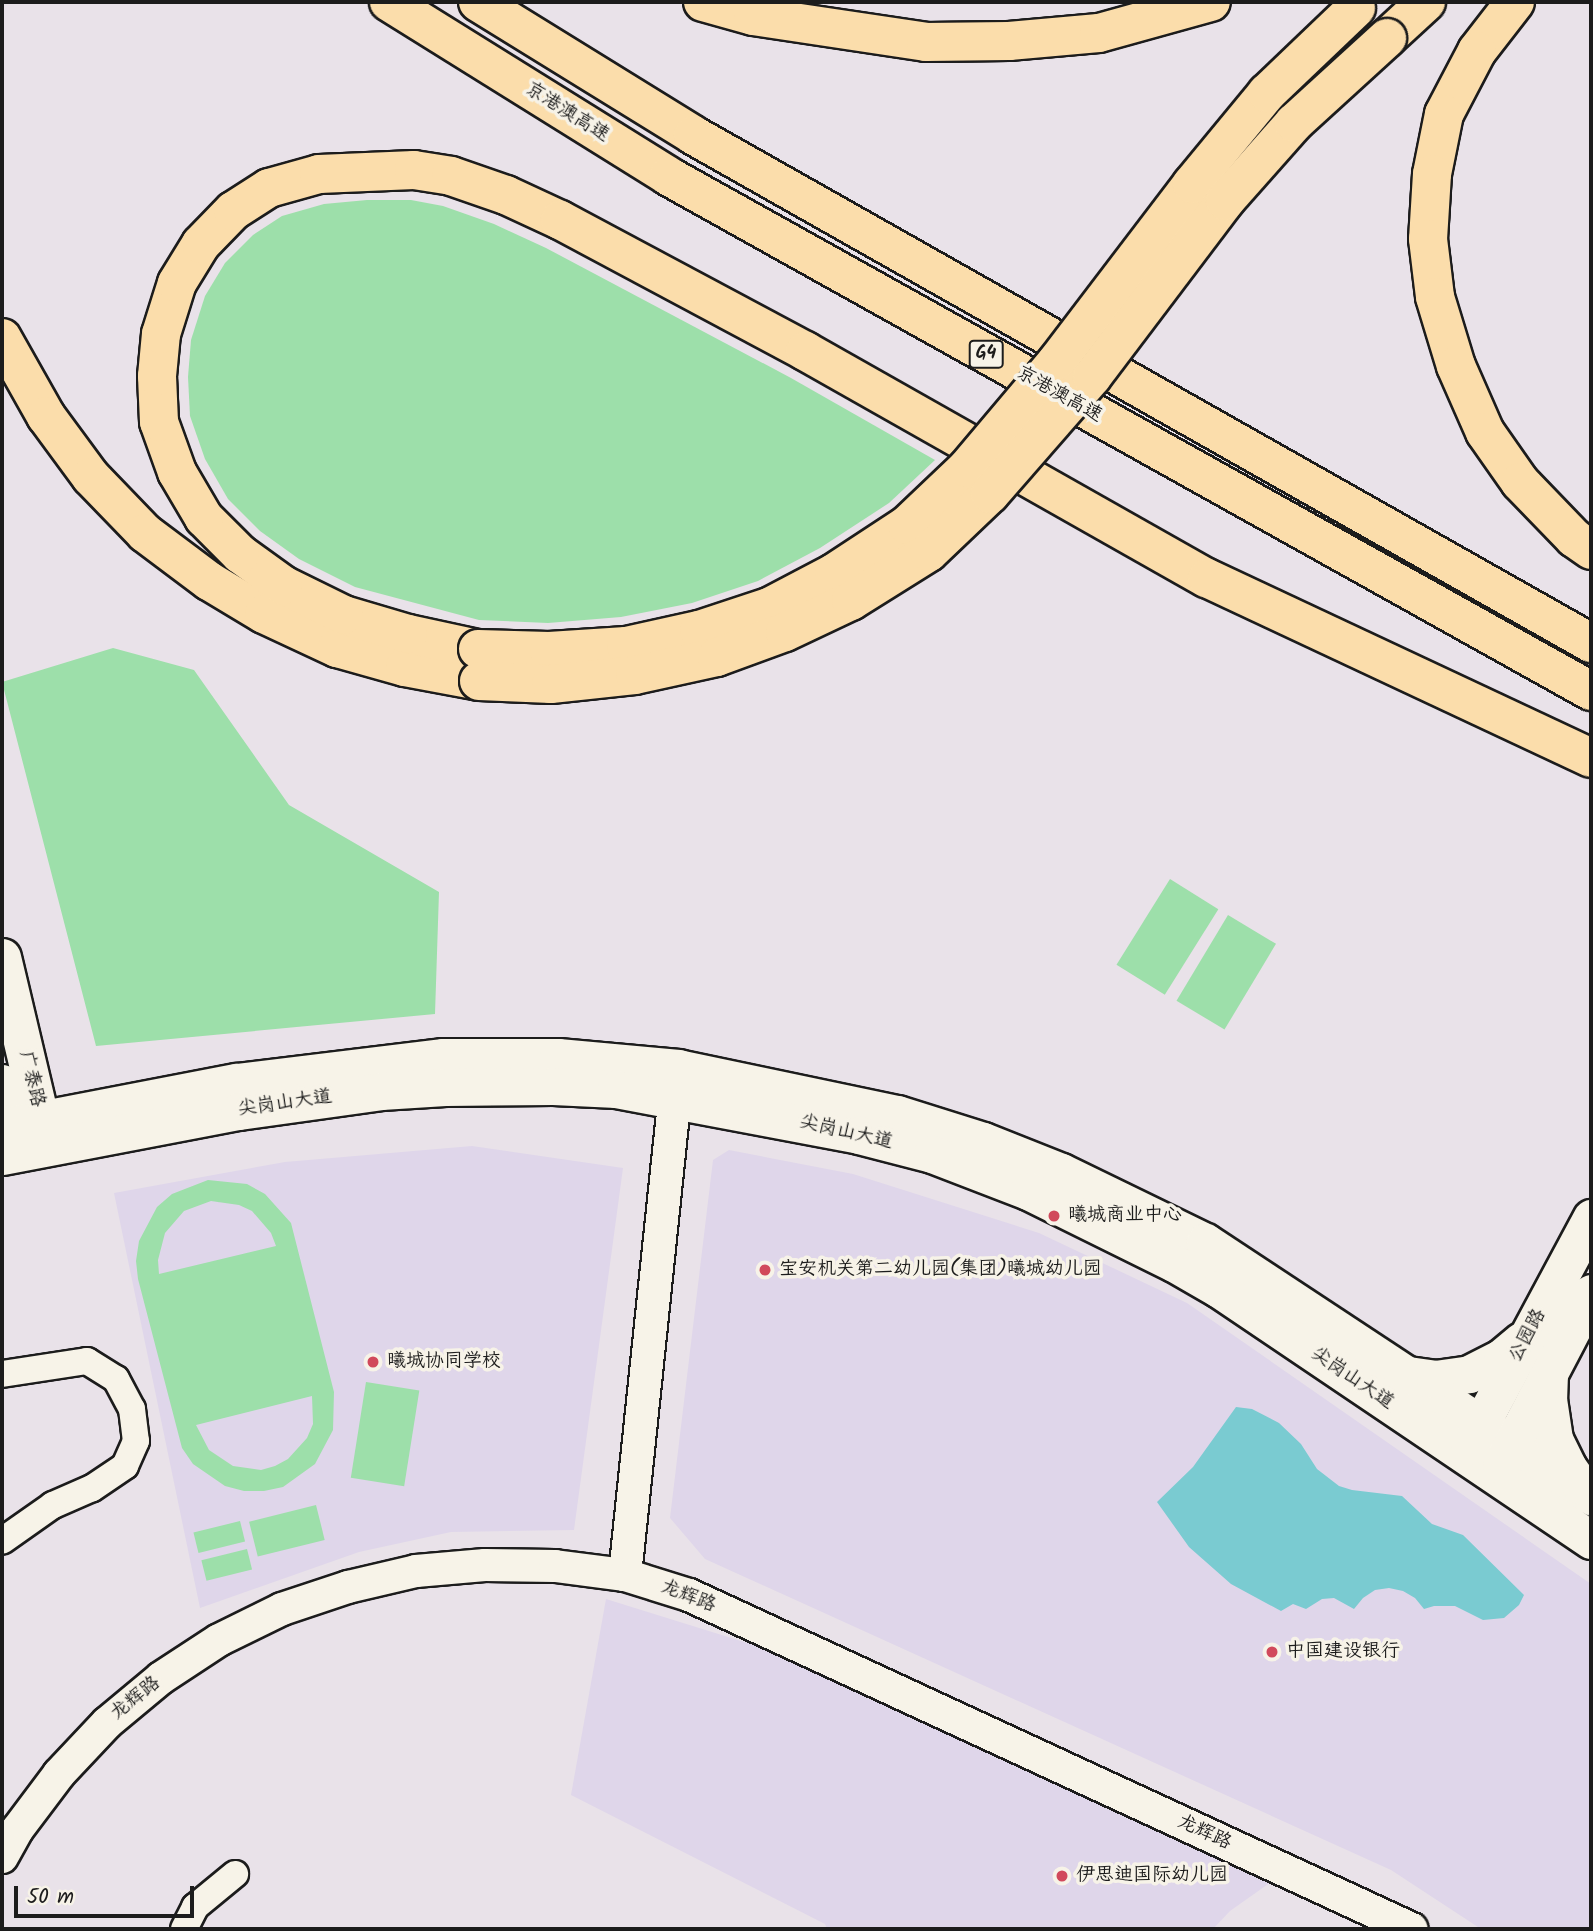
<!DOCTYPE html>
<html>
<head>
<meta charset="utf-8">
<style>
	body { margin:0 }
	#map { position:relative; width:1593px; height:1931px; overflow:hidden; background:#e9e2e9; font-family:Kalam,"LXGW WenKai TC",sans-serif }
	div>[style] { position:absolute }
	[style*='--x'] { left:calc(var(--x)*1px); top:calc(var(--y)*1px); width:calc(var(--w)*1px); rotate:calc(var(--a)*1deg) }
	.built>* { inset:0; background:#dfd6ea }
	.green>* { inset:0; background:#9ddfaa; transform-origin:0 0 }
	.water>* { inset:0; background:#7acbd1 }
	.roads { filter:drop-shadow(2px 0 #1c1c1c) drop-shadow(-2px 0 #1c1c1c) drop-shadow(0 2px #1c1c1c) drop-shadow(0 -2px #1c1c1c) }
	.minor>* { height:26px; margin:-13px; padding:0 13px; transform-origin:13px; border-radius:13px; background:#f7f3e8 }
	.tertiary>* { height:32px; margin:-16px; padding:0 16px; transform-origin:16px; border-radius:16px; background:#f7f3e8 }
	.secondary>* { height:37px; margin:-18.5px; padding:0 18.5px; transform-origin:18.5px; border-radius:18.5px; background:#f7f3e8 }
	.motorway>* { height:38px; margin:-19px; padding:0 19px; transform-origin:19px; border-radius:19px; background:#fbddab }
	.bridges { filter:drop-shadow(2px 0 #1c1c1c) drop-shadow(-2px 0 #1c1c1c) drop-shadow(0 2px #1c1c1c) drop-shadow(0 -2px #1c1c1c) }
	.motorway-bridge>* { height:38px; margin:-19px; padding:0 19px; transform-origin:19px; border-radius:19px; background:#fbddab }
	.dots>* { width:19px; height:19px; translate:-50% -50%; box-sizing:border-box; border:4px solid #f7f3e8; border-radius:50% }
	span { translate:-50% -50%; white-space:nowrap; text-align:center; line-height:1.15; -webkit-text-stroke:7px #f7f3e8; paint-order:stroke }
	.shield-label span { padding:2px 5px; background:#f7f3e8; border:2px solid; border-radius:5px; -webkit-text-stroke-width:0 }
	.shield-label { font-size:18px; color:#1c1c1c; font-weight:700 }
	.street-label { font-size:19px; color:#1c1c1c }
	.poi-label { font-size:19px; color:#1c1c1c }
	.left { translate:0 -50%; text-align:left }
	.frame { position:absolute; inset:0; border:4px solid #1c1c1c; pointer-events:none }
	.scale { position:absolute; left:14px; top:1886px; width:180px; height:32px; box-sizing:border-box; border:4px solid #1c1c1c; border-top:0; padding-left:9px; font-size:21px; line-height:24px; white-space:nowrap; color:#1c1c1c; -webkit-text-stroke:5px #f7f3e8; paint-order:stroke }
</style>
</head>
<body>
<div id="map">
	<div class="built">
		<i style="clip-path:polygon(472px 1146px,623px 1168px,574px 1530px,451px 1532px,359px 1552px,200px 1608px,114px 1193px,285px 1162px)"></i>
		<i style="clip-path:polygon(729px 1150px,853px 1174px,1039px 1233px,1187px 1303px,1591px 1584px,1591px 1929px,1481px 1929px,1391px 1870px,705px 1559px,670px 1518px,713px 1160px)"></i>
		<i style="clip-path:polygon(606px 1599px,757px 1646px,1271px 1882px,1230px 1911px,1213px 1929px,827px 1929px,825px 1924px,571px 1795px)"></i>
	</div>
	<div class="green">
		<i style="clip-path:polygon(367px 200px,411px 200px,443px 206px,494px 224px,546px 248px,791px 378px,935px 460px,889px 503px,820px 548px,758px 581px,692px 603px,621px 617px,548px 623px,479px 620px,355px 587px,299px 559px,260px 531px,228px 499px,205px 459px,190px 416px,188px 377px,191px 340px,205px 296px,225px 263px,253px 235px,282px 216px,324px 204px)"></i>
		<i style="clip-path:polygon(113px 648px,194px 670px,289px 805px,439px 892px,435px 1014px,96px 1046px,2px 682px)"></i>
		<i style="left:1170px;top:879px;width:57px;height:101px;rotate:32deg"></i>
		<i style="left:1228px;top:915px;width:56px;height:100px;rotate:31deg"></i>
		<i style="clip-path:polygon(evenodd,208px 1180px,247px 1184px,265px 1194px,291px 1223px,334px 1392px,333px 1430px,315px 1464px,283px 1487px,264px 1491px,244px 1491px,225px 1486px,193px 1464px,182px 1448px,138px 1279px,136px 1261px,139px 1241px,157px 1207px,172px 1194px,208px 1180px,211px 1201px,239px 1205px,252px 1211px,271px 1233px,276px 1246px,159px 1274px,158px 1260px,165px 1233px,184px 1211px,211px 1201px,208px 1180px,312px 1396px,313px 1424px,307px 1438px,288px 1459px,275px 1466px,261px 1470px,233px 1466px,209px 1450px,196px 1425px,312px 1396px)"></i>
		<i style="left:366px;top:1382px;width:54px;height:97px;rotate:9deg"></i>
		<i style="left:316px;top:1505px;width:36px;height:69px;rotate:76deg"></i>
		<i style="left:240px;top:1521px;width:21px;height:48px;rotate:76deg"></i>
		<i style="left:247px;top:1549px;width:21px;height:47px;rotate:76deg"></i>
	</div>
	<div class="water">
		<i style="clip-path:polygon(1236px 1407px,1252px 1409px,1279px 1423px,1301px 1444px,1317px 1469px,1339px 1486px,1352px 1490px,1402px 1496px,1432px 1524px,1463px 1535px,1524px 1595px,1519px 1605px,1504px 1618px,1483px 1620px,1455px 1606px,1434px 1606px,1424px 1609px,1415px 1598px,1403px 1591px,1389px 1588px,1375px 1590px,1363px 1598px,1354px 1609px,1334px 1598px,1322px 1599px,1306px 1609px,1293px 1604px,1281px 1611px,1231px 1584px,1189px 1547px,1157px 1502px,1193px 1467px)"></i>
	</div>
	<div class="roads">
		<div class="minor">
			<i style="--x:2;--y:1374;--w:86;--a:-8.7"></i>
			<i style="--x:87;--y:1361;--w:34;--a:32"></i>
			<i style="--x:116;--y:1379;--w:34;--a:62"></i>
			<i style="--x:132;--y:1409;--w:32;--a:83"></i>
			<i style="--x:136;--y:1441;--w:27;--a:114"></i>
			<i style="--x:125;--y:1466;--w:40;--a:146"></i>
			<i style="--x:92;--y:1488;--w:43;--a:156.4"></i>
			<i style="--x:53;--y:1505;--w:62;--a:144.8"></i>
			<i style="--x:184;--y:1929;--w:25;--a:-63"></i>
			<i style="--x:195;--y:1907;--w:52;--a:-39.5"></i>
		</div>
		<div class="tertiary">
			<i style="--x:625;--y:1575;--w:503;--a:-84.06"></i>
			<i style="--x:2;--y:1857;--w:31;--a:-61"></i>
			<i style="--x:17;--y:1830;--w:70;--a:-53.1"></i>
			<i style="--x:59;--y:1774;--w:70;--a:-46.7"></i>
			<i style="--x:107;--y:1723;--w:70;--a:-39.8"></i>
			<i style="--x:161;--y:1678;--w:69;--a:-33.2"></i>
			<i style="--x:219;--y:1640;--w:70;--a:-26.2"></i>
			<i style="--x:282;--y:1609;--w:70;--a:-18.4"></i>
			<i style="--x:348;--y:1587;--w:70;--a:-13.2"></i>
			<i style="--x:416;--y:1571;--w:69;--a:-5"></i>
			<i style="--x:485;--y:1565;--w:70;--a:0.8"></i>
			<i style="--x:555;--y:1566;--w:71;--a:7.3"></i>
			<i style="--x:625;--y:1575;--w:67;--a:17.4"></i>
			<i style="--x:689;--y:1595;--w:796;--a:24.8"></i>
		</div>
		<div class="secondary">
			<i style="--x:2;--y:957;--w:191;--a:76.7"></i>
			<i style="--x:2;--y:1083;--w:66;--a:76.8"></i>
			<i style="--x:2;--y:1127;--w:238;--a:-10.9"></i>
			<i style="--x:236;--y:1082;--w:209;--a:-6.9"></i>
			<i style="--x:443;--y:1057;--w:115;--a:0"></i>
			<i style="--x:558;--y:1057;--w:121;--a:5.2"></i>
			<i style="--x:678;--y:1068;--w:224;--a:11.9"></i>
			<i style="--x:897;--y:1114;--w:90;--a:17.4"></i>
			<i style="--x:983;--y:1141;--w:84;--a:21.7"></i>
			<i style="--x:1061;--y:1172;--w:160;--a:25.9"></i>
			<i style="--x:1205;--y:1242;--w:463;--a:33.4"></i>
			<i style="--x:2;--y:1156;--w:241;--a:-10.8"></i>
			<i style="--x:239;--y:1111;--w:143;--a:-8"></i>
			<i style="--x:381;--y:1091;--w:64;--a:-3.6"></i>
			<i style="--x:445;--y:1087;--w:108;--a:-0.5"></i>
			<i style="--x:553;--y:1086;--w:63;--a:2.7"></i>
			<i style="--x:616;--y:1089;--w:247;--a:10.7"></i>
			<i style="--x:859;--y:1135;--w:75;--a:14.6"></i>
			<i style="--x:932;--y:1154;--w:103;--a:21.1"></i>
			<i style="--x:1028;--y:1191;--w:163;--a:26.3"></i>
			<i style="--x:1174;--y:1263;--w:52;--a:30"></i>
			<i style="--x:1219;--y:1289;--w:449;--a:34"></i>
			<i style="--x:1549;--y:1373;--w:26;--a:92"></i>
			<i style="--x:1548;--y:1399;--w:40;--a:81.5"></i>
			<i style="--x:1554;--y:1439;--w:30;--a:64"></i>
			<i style="--x:1567;--y:1466;--w:24;--a:55"></i>
			<i style="--x:1408;--y:1375;--w:27;--a:8"></i>
			<i style="--x:1435;--y:1379;--w:34;--a:-8"></i>
			<i style="--x:1469;--y:1374;--w:37;--a:-27"></i>
			<i style="--x:1502;--y:1357;--w:25;--a:-40"></i>
			<i style="--x:1469;--y:1446;--w:259;--a:-61.8"></i>
			<i style="--x:1501;--y:1465;--w:194;--a:-62.4"></i>
		</div>
		<div class="motorway">
			<i style="--x:389;--y:2;--w:329;--a:31.9"></i>
			<i style="--x:668;--y:176;--w:1057;--a:29.16"></i>
			<i style="--x:478;--y:2;--w:253;--a:31.7"></i>
			<i style="--x:693;--y:135;--w:1032;--a:29.5"></i>
			<i style="--x:703;--y:2;--w:52;--a:15.6"></i>
			<i style="--x:753;--y:16;--w:175;--a:8.5"></i>
			<i style="--x:926;--y:42;--w:83;--a:-0.7"></i>
			<i style="--x:1009;--y:41;--w:90;--a:-5.1"></i>
			<i style="--x:1099;--y:33;--w:116;--a:-15.5"></i>
			<i style="--x:1515;--y:2;--w:62;--a:127.8"></i>
			<i style="--x:1477;--y:51;--w:71;--a:117.6"></i>
			<i style="--x:1444;--y:114;--w:61;--a:101.3"></i>
			<i style="--x:1432;--y:174;--w:65;--a:93.5"></i>
			<i style="--x:1428;--y:239;--w:58;--a:83.1"></i>
			<i style="--x:1435;--y:297;--w:72;--a:73.1"></i>
			<i style="--x:1456;--y:366;--w:72;--a:66.3"></i>
			<i style="--x:1485;--y:432;--w:61;--a:55"></i>
			<i style="--x:1520;--y:482;--w:78;--a:46"></i>
			<i style="--x:1574;--y:538;--w:21;--a:35"></i>
			<i style="--x:1387;--y:38;--w:53;--a:-42.7"></i>
			<i style="--x:2;--y:338;--w:90;--a:60.6"></i>
			<i style="--x:46;--y:416;--w:76;--a:53.6"></i>
			<i style="--x:91;--y:477;--w:78;--a:46"></i>
			<i style="--x:145;--y:533;--w:80;--a:36.9"></i>
			<i style="--x:209;--y:581;--w:64;--a:31"></i>
			<i style="--x:264;--y:614;--w:81;--a:25"></i>
			<i style="--x:337;--y:648;--w:71;--a:15.6"></i>
			<i style="--x:405;--y:667;--w:75;--a:10.7"></i>
			<i style="--x:478;--y:649;--w:72;--a:-167.9"></i>
			<i style="--x:408;--y:634;--w:67;--a:-163.5"></i>
			<i style="--x:344;--y:615;--w:68;--a:-153.8"></i>
			<i style="--x:283;--y:585;--w:53;--a:-144.2"></i>
			<i style="--x:240;--y:554;--w:51;--a:-135"></i>
			<i style="--x:204;--y:518;--w:53;--a:-120.4"></i>
			<i style="--x:177;--y:472;--w:53;--a:-109.8"></i>
			<i style="--x:159;--y:422;--w:46;--a:-92.5"></i>
			<i style="--x:157;--y:376;--w:42;--a:-84.6"></i>
			<i style="--x:161;--y:334;--w:53;--a:-72.6"></i>
			<i style="--x:177;--y:283;--w:46;--a:-58.4"></i>
			<i style="--x:201;--y:244;--w:46;--a:-45.9"></i>
			<i style="--x:233;--y:211;--w:43;--a:-32.6"></i>
			<i style="--x:269;--y:188;--w:52;--a:-15.6"></i>
			<i style="--x:319;--y:174;--w:95;--a:-2.4"></i>
			<i style="--x:414;--y:170;--w:37;--a:9"></i>
			<i style="--x:451;--y:176;--w:58;--a:19.1"></i>
			<i style="--x:506;--y:195;--w:60;--a:24.8"></i>
			<i style="--x:560;--y:220;--w:278;--a:28.1"></i>
			<i style="--x:805;--y:351;--w:462;--a:29.5"></i>
			<i style="--x:1207;--y:578;--w:424;--a:25.1"></i>
		</div>
	</div>
	<div class="bridges">
		<div class="motorway-bridge">
			<i style="--x:478;--y:649;--w:71;--a:1.6"></i>
			<i style="--x:549;--y:651;--w:77;--a:-3.7"></i>
			<i style="--x:626;--y:646;--w:75;--a:-12.4"></i>
			<i style="--x:699;--y:630;--w:74;--a:-18.2"></i>
			<i style="--x:769;--y:607;--w:73;--a:-27.6"></i>
			<i style="--x:834;--y:573;--w:87;--a:-33.3"></i>
			<i style="--x:907;--y:525;--w:83;--a:-43.5"></i>
			<i style="--x:967;--y:468;--w:141;--a:-49.9"></i>
			<i style="--x:1058;--y:360;--w:221;--a:-52.7"></i>
			<i style="--x:1192;--y:184;--w:118;--a:-50.5"></i>
			<i style="--x:1267;--y:93;--w:123;--a:-43.7"></i>
			<i style="--x:479;--y:681;--w:72;--a:2.4"></i>
			<i style="--x:551;--y:684;--w:84;--a:-6.1"></i>
			<i style="--x:635;--y:675;--w:84;--a:-12.4"></i>
			<i style="--x:717;--y:657;--w:72;--a:-20.2"></i>
			<i style="--x:785;--y:632;--w:73;--a:-25.2"></i>
			<i style="--x:851;--y:601;--w:92;--a:-32.1"></i>
			<i style="--x:929;--y:552;--w:84;--a:-43.6"></i>
			<i style="--x:990;--y:494;--w:155;--a:-48.9"></i>
			<i style="--x:1092;--y:377;--w:221;--a:-52.9"></i>
			<i style="--x:1225;--y:201;--w:104;--a:-48.5"></i>
			<i style="--x:1294;--y:123;--w:126;--a:-42.4"></i>
		</div>
	</div>
	<div class="dots">
		<i style="left:1054px;top:1216px;background:#d1495b"></i>
		<i style="left:765px;top:1270px;background:#d1495b"></i>
		<i style="left:373px;top:1362px;background:#d1495b"></i>
		<i style="left:1272px;top:1652px;background:#d1495b"></i>
		<i style="left:1062px;top:1876px;background:#d1495b"></i>
	</div>
	<div class="shield-label">
		<span style="left:986px;top:354px">G4</span>
	</div>
	<div class="street-label">
		<span style="left:567px;top:113px;rotate:32deg">京港澳高速</span>
		<span style="left:1059px;top:395px;rotate:29deg">京港澳高速</span>
		<span style="left:31px;top:1079px;rotate:77deg">广泰路</span>
		<span style="left:285px;top:1104px;rotate:-8deg">尖岗山大道</span>
		<span style="left:846px;top:1133px;rotate:13deg">尖岗山大道</span>
		<span style="left:1528px;top:1336px;rotate:-62deg">公园路</span>
		<span style="left:1352px;top:1379px;rotate:34deg">尖岗山大道</span>
		<span style="left:688px;top:1597px;rotate:21deg">龙辉路</span>
		<span style="left:136px;top:1699px;rotate:-39deg">龙辉路</span>
		<span style="left:1204px;top:1833px;rotate:25deg">龙辉路</span>
	</div>
	<div class="poi-label">
		<span class="left" style="left:1068px;top:1216px">曦城商业中心</span>
		<span class="left" style="left:779px;top:1270px">宝安机关第二幼儿园(集团)曦城幼儿园</span>
		<span class="left" style="left:387px;top:1362px">曦城协同学校</span>
		<span class="left" style="left:1286px;top:1652px">中国建设银行</span>
		<span class="left" style="left:1076px;top:1876px">伊思迪国际幼儿园</span>
	</div>
	<div class="frame"></div>
	<div class="scale">50 m</div>
</div>
</body>
</html>
